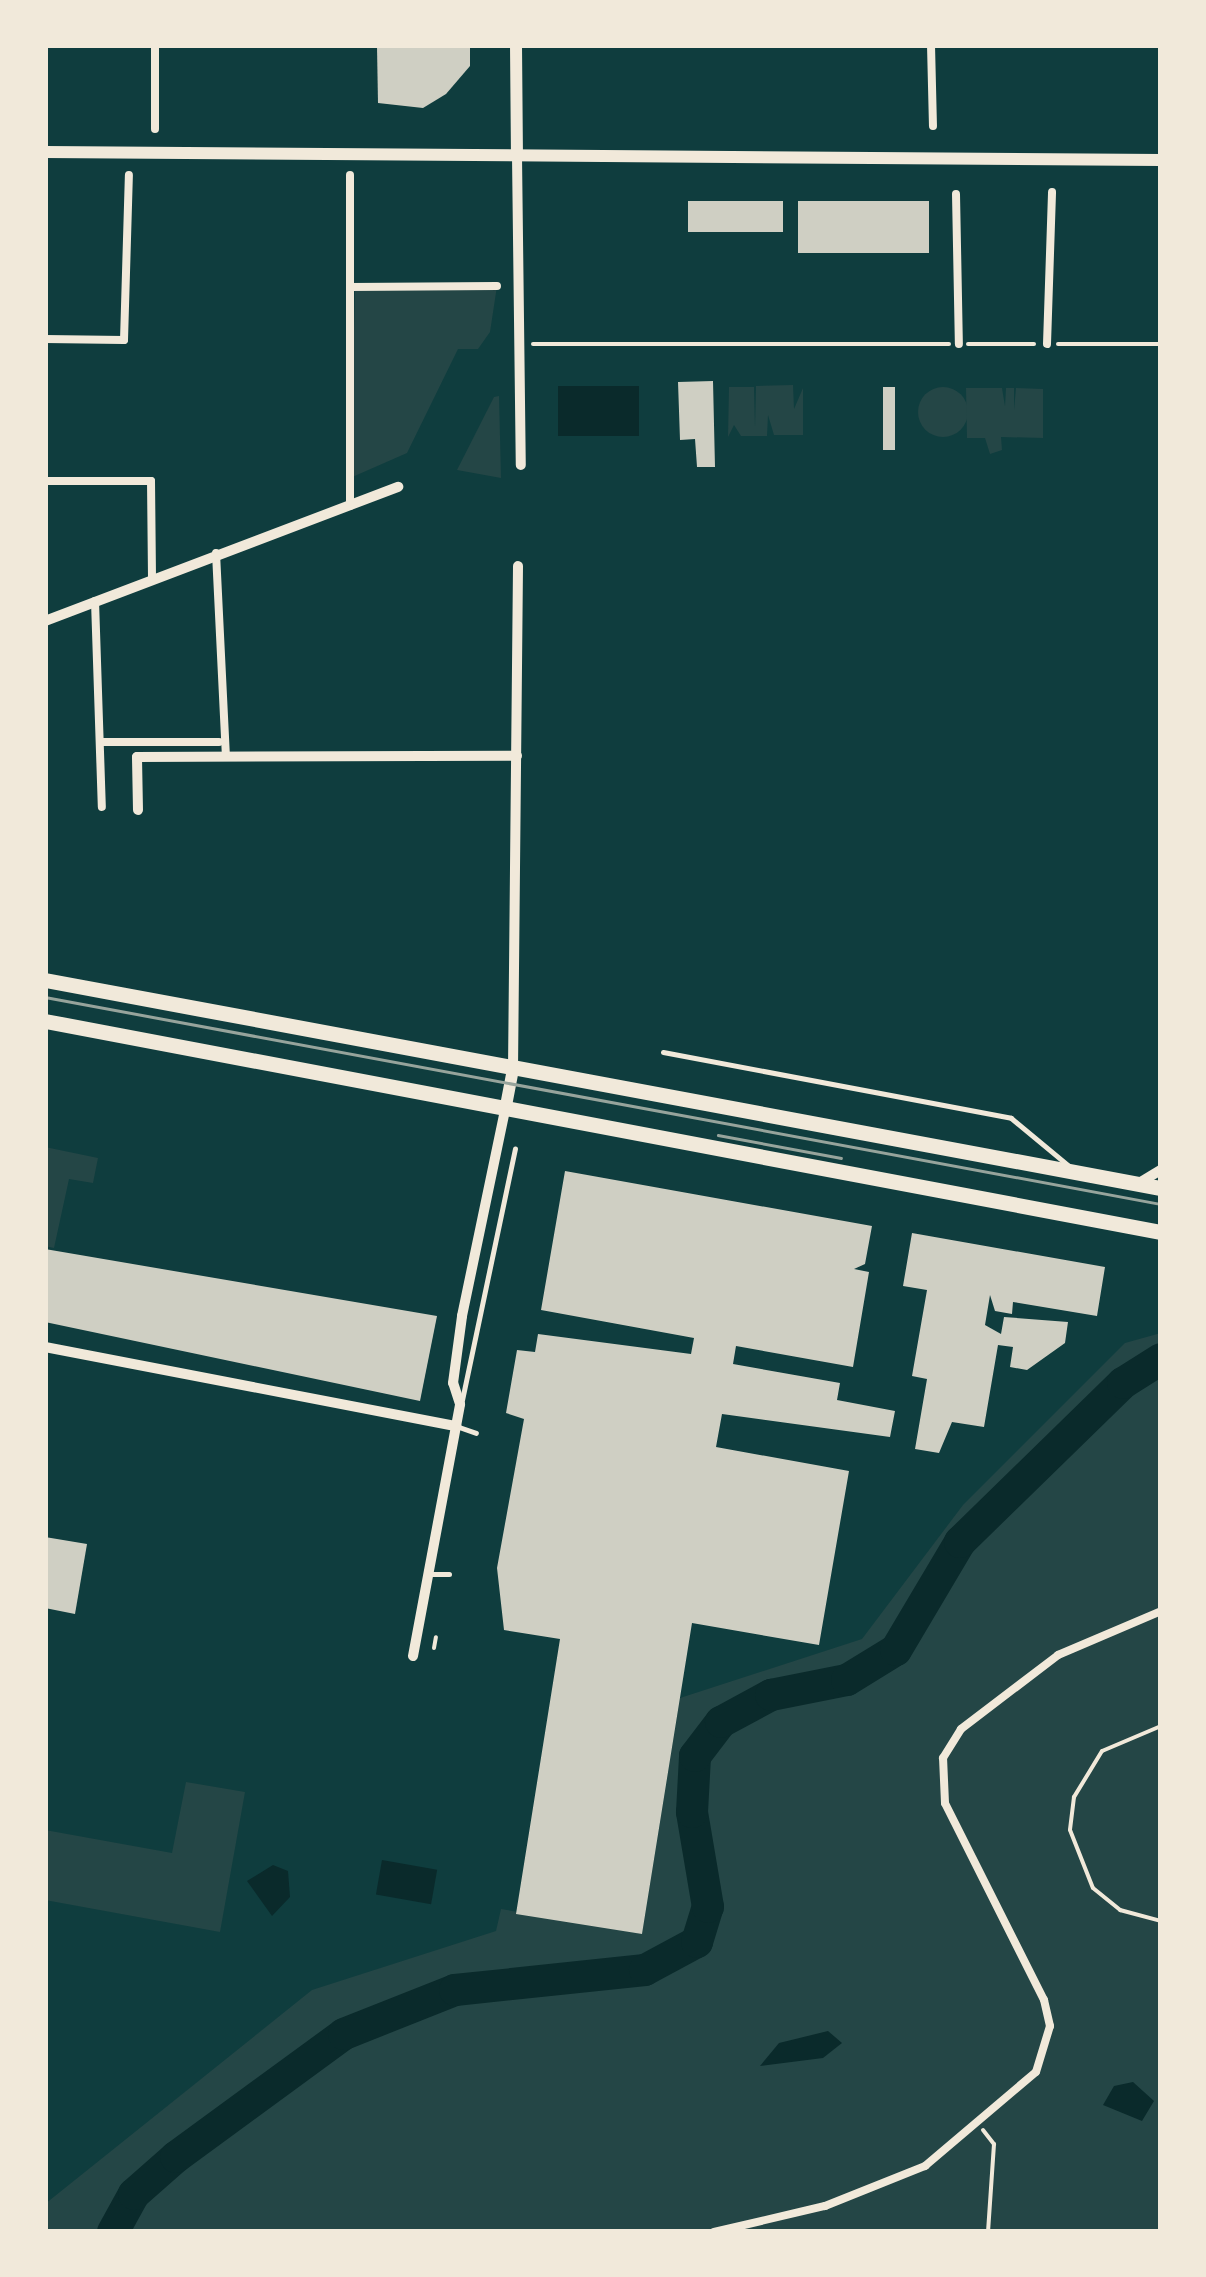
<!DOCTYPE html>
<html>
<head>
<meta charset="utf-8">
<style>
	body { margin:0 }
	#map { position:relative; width:1206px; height:2277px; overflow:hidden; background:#0f3d3e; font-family:Quicksand,sans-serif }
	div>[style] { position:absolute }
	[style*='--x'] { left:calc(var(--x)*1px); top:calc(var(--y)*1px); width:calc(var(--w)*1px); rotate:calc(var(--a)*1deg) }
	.green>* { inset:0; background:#244646 }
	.round { border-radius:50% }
	.water>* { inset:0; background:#0a2a2b; transform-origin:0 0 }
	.river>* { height:32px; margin:-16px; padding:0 16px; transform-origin:16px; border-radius:16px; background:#0a2a2b }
	.building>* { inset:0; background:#cfcfc3; transform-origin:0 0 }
	.path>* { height:4px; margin:-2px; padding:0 2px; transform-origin:2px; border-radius:2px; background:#f1e9da }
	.service>* { height:5px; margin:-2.5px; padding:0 2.5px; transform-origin:2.5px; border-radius:2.5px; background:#f1e9da }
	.pedestrian>* { height:8px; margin:-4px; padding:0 4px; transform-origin:4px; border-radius:4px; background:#f1e9da }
	.minor>* { height:10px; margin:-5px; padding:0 5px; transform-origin:5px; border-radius:5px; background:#f1e9da }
	.tertiary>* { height:12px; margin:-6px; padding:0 6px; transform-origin:6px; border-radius:6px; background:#f1e9da }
	.primary>* { height:15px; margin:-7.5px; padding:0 7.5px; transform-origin:7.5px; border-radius:7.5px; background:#f1e9da }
	.tram>* { height:2.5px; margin:-1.25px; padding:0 1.25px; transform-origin:1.25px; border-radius:1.25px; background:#97a49c }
	span { translate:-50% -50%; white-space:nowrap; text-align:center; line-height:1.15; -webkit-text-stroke:10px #f1e9da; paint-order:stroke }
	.frame { position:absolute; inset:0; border:48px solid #f1e9da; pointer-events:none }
</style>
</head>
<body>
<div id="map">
	<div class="green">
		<i style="clip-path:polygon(497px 286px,490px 332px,478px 349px,458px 349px,407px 453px,350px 478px,355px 291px)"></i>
		<i style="clip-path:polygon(793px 385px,794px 409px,803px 388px,803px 435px,774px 435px,768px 415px,767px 436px,741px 436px,734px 425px,728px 437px,729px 387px,754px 387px,755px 427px,756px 386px)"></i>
		<i class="round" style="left:918px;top:387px;width:50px;height:50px"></i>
		<i style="clip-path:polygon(966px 388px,1002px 388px,1005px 406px,1006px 388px,1014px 388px,1014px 410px,1016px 388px,1043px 389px,1043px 438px,1001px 437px,1002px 450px,990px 454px,985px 438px,967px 438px)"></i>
		<i style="clip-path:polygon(499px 396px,501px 478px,457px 470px,494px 397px)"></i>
		<i style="clip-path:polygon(45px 1147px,98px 1158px,93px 1183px,69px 1179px,54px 1248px,45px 1246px)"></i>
		<i style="clip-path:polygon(1161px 1333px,1161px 1359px,1133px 1377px,1161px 1364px,1161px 2232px,45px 2232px,45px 2204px,312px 1990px,496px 1931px,501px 1909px,642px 1934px,680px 1698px,862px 1639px,963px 1505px,1125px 1343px)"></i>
		<i style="clip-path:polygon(186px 1782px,245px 1792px,220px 1932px,45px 1900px,45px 1830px,172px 1853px)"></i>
	</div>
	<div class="water">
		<i style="left:558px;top:386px;width:81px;height:50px"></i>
		<i style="left:382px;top:1860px;width:56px;height:35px;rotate:10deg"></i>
		<i style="clip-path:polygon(273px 1865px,288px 1871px,290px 1897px,272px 1916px,247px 1881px)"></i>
		<i style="clip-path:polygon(828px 2031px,842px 2043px,823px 2058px,760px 2066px,779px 2043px)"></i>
		<i style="clip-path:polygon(1133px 2082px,1154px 2101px,1142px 2121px,1103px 2105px,1114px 2086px)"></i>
	</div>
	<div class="river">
		<i style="--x:113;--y:2232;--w:43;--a:-61.1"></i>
		<i style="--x:134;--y:2194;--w:56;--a:-41.4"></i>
		<i style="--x:176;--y:2157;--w:208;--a:-36.2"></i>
		<i style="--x:344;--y:2034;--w:119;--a:-21.6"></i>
		<i style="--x:455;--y:1990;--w:191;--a:-6"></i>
		<i style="--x:645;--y:1970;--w:59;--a:-28.3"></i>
		<i style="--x:697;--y:1942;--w:37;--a:-73"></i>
		<i style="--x:708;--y:1907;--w:96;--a:-99.6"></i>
		<i style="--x:692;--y:1812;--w:56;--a:-86.9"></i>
		<i style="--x:695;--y:1756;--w:43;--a:-52.6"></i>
		<i style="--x:721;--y:1722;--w:57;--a:-28.4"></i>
		<i style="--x:771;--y:1695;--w:77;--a:-11.2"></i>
		<i style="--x:847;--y:1680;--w:57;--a:-31.5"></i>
		<i style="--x:896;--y:1650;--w:126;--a:-59.3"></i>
		<i style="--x:960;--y:1542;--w:228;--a:-44.3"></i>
		<i style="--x:1123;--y:1383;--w:45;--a:-32.3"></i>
	</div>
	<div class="building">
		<i style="clip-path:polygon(470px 45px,470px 66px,446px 94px,423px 108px,378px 103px,377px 47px)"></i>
		<i style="left:688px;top:201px;width:95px;height:31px"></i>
		<i style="left:798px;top:201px;width:131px;height:52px"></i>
		<i style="clip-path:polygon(713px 381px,715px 467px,697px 467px,695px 439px,680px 440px,678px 382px)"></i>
		<i style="left:883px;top:387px;width:12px;height:63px"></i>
		<i style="clip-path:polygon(565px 1171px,872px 1226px,865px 1264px,854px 1269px,869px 1272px,853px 1367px,736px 1346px,733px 1364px,840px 1383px,837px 1400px,895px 1411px,890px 1437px,722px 1414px,716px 1447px,849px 1471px,819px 1645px,692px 1623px,642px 1934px,516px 1914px,560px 1639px,504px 1630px,497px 1568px,524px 1419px,506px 1413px,517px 1350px,535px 1352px,538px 1334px,691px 1354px,694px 1338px,541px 1310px)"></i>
		<i style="clip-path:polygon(912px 1233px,1105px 1267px,1097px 1316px,1013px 1302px,1012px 1314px,995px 1311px,990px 1295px,985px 1325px,1001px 1334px,1004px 1317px,1068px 1322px,1065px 1343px,1027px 1370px,1010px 1367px,1013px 1347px,998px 1345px,984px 1427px,952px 1422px,939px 1453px,915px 1449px,927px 1379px,912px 1376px,927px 1290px,903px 1286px)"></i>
		<i style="clip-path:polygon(45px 1249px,437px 1316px,420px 1401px,45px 1322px)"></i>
		<i style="clip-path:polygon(45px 1537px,87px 1544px,75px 1614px,45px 1608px)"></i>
	</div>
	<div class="path">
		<i style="--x:533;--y:344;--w:416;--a:0"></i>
		<i style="--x:968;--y:344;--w:66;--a:0"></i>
		<i style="--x:1058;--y:344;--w:103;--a:0"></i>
		<i style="--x:434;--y:1648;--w:11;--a:-80"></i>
		<i style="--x:1161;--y:1726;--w:64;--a:157"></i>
		<i style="--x:1102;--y:1751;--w:54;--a:121.3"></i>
		<i style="--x:1074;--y:1797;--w:33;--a:97"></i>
		<i style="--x:1070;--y:1830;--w:62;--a:68.4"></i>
		<i style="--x:1093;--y:1888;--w:35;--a:39"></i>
		<i style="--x:1120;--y:1910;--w:42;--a:15"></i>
		<i style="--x:983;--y:2130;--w:18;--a:52"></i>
		<i style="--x:994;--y:2144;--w:88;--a:93.9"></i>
	</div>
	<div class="service">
		<i style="--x:663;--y:1052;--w:354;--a:10.7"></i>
		<i style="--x:1011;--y:1118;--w:77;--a:39.7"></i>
		<i style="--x:462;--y:1400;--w:257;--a:-78.1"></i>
		<i style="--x:456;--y:1426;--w:21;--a:19"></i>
		<i style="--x:428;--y:1574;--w:21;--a:0"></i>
	</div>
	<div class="pedestrian">
		<i style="--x:155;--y:45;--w:84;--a:90"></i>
		<i style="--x:931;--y:45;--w:81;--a:88.6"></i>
		<i style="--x:350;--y:175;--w:331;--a:90"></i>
		<i style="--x:956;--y:194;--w:150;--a:88.9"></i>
		<i style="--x:350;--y:287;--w:147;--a:-0.4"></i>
		<i style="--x:45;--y:339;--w:79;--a:0.7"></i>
		<i style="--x:124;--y:340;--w:165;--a:-88.3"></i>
		<i style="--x:1047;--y:344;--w:152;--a:-88.1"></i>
		<i style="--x:45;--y:481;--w:106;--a:0"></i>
		<i style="--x:151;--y:481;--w:98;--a:89.4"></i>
		<i style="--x:216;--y:553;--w:203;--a:87.2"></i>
		<i style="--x:95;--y:601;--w:206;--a:88.1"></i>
		<i style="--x:100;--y:742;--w:119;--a:0"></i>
		<i style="--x:714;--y:2232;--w:114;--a:-13.2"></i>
		<i style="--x:825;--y:2206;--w:108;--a:-21.8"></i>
		<i style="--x:925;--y:2166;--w:145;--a:-40.3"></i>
		<i style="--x:1036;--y:2072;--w:48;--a:-73.1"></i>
		<i style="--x:1050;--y:2026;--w:27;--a:-103"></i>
		<i style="--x:1044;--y:2000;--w:220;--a:-116.7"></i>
		<i style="--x:945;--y:1803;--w:45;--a:-92.5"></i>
		<i style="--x:943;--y:1758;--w:34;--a:-58"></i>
		<i style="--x:961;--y:1729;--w:122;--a:-37.3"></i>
		<i style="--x:1058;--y:1655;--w:112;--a:-23.1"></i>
	</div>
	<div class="minor">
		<i style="--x:517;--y:156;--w:309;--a:89.3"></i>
		<i style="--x:45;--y:621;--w:378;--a:-20.8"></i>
		<i style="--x:138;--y:810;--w:53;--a:-91.1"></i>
		<i style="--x:137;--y:757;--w:380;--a:-0.2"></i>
		<i style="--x:513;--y:1069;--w:503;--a:-89.43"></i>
		<i style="--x:1139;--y:1183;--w:26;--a:-31"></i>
		<i style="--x:45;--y:1347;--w:419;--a:10.9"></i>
		<i style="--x:413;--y:1656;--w:256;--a:-79.4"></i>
		<i style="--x:460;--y:1404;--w:22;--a:-108"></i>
		<i style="--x:453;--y:1383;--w:68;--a:-82.3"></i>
		<i style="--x:462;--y:1316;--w:209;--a:-78.2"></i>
	</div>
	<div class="tertiary">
		<i style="--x:516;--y:45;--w:111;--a:89.5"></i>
		<i style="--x:45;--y:152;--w:1116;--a:0.41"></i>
		<i style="--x:505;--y:1111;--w:43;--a:-79.2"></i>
	</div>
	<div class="primary">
		<i style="--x:45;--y:980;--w:1135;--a:10.56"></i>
		<i style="--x:45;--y:1021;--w:1136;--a:10.71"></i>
	</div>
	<div class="tram">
		<i style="--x:45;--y:997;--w:1135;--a:10.51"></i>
		<i style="--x:718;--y:1135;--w:125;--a:10.6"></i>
	</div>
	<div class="frame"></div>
</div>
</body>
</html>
